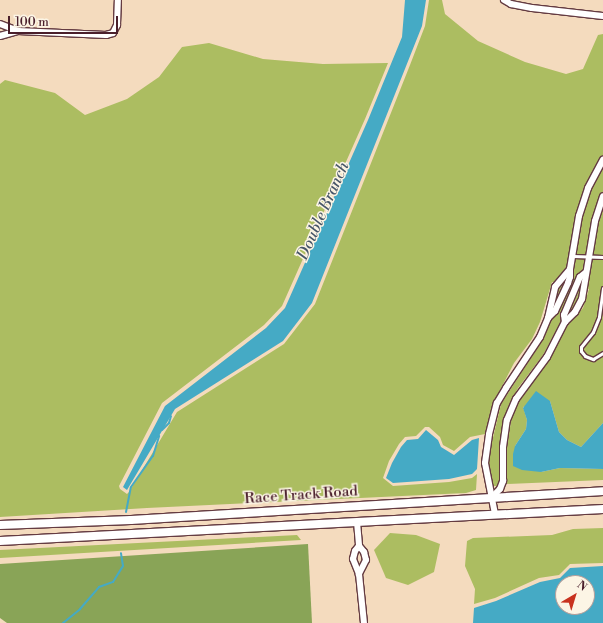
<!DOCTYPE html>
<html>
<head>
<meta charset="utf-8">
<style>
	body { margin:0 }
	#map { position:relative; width:603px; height:623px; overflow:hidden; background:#f4dbbe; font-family:"Libre Bodoni",serif }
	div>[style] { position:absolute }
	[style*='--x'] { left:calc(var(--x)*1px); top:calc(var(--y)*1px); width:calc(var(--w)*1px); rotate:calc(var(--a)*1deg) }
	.green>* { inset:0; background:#acbd61 }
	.forest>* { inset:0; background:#89a457 }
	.water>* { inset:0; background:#45aac5 }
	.stream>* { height:2px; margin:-1px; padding:0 1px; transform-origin:1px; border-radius:1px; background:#45aac5 }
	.roads { filter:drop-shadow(1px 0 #643b41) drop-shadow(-1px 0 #643b41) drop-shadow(0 1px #643b41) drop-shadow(0 -1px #643b41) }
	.service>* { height:3px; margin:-1.5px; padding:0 1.5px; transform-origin:1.5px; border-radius:1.5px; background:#fff }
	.minor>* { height:6px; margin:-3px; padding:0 3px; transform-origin:3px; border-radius:3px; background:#fff }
	.secondary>* { height:8px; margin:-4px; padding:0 4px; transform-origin:4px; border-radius:4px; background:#fff }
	span { translate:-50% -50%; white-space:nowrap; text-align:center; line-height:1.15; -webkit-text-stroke:3px #fcf5e5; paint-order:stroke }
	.street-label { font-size:15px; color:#4a1f2b }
	.water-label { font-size:16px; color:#485769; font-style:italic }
	.north { position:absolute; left:555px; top:575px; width:40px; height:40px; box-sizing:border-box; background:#fcf5e5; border:1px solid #b59f9b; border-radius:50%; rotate:38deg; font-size:11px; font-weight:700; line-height:16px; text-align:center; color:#4a1f2b }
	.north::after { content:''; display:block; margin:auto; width:14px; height:18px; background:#c8321e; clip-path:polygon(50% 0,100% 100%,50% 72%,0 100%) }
	.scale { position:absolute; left:8px; top:16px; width:110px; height:18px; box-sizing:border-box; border:2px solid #4a1f2b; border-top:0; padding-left:5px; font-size:12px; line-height:14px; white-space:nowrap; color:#4a1f2b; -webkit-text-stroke:3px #fcf5e5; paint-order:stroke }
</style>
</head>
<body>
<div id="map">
	<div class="green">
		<i style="clip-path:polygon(429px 0,442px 0,445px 14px,478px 41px,525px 62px,566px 74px,583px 69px,598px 35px,603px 34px,603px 423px,581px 447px,567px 440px,559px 432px,550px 401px,523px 407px,527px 420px,526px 429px,515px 446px,541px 472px,560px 468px,603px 469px,603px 480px,506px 484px,507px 447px,511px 421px,515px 409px,524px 392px,550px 359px,567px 325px,583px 308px,589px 289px,582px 287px,576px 304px,569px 313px,578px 293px,571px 290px,560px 314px,561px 321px,550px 342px,543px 355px,518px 388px,508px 407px,504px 420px,499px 447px,499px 481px,497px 486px,493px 486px,489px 463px,490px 450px,501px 404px,544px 338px,551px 320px,558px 313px,569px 289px,562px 286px,555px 302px,560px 284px,552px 282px,540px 322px,532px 339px,514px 363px,494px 402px,485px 434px,470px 437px,454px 451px,443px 445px,440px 437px,429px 427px,425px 427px,416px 436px,405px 437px,399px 444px,389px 461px,383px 478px,393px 486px,449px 482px,472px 478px,477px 474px,476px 490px,466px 493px,147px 508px,0 517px,0 84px,5px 80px,55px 93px,85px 115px,127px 99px,159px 77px,182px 47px,209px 43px,263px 59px,323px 64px,388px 63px,365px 119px,282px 306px,264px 325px,162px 403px,119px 486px,120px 489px,127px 494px,129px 492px,177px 412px,284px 344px,315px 304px,410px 65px,425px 26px)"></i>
		<i style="clip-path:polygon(603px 528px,603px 563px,570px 564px,559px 575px,539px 578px,495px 598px,474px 604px,475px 589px,465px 566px,467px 541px,473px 538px,552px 535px,573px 529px)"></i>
		<i style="clip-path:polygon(390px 533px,416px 535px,440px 544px,434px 572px,408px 585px,386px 578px,374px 550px)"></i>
		<i style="clip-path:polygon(297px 535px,301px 540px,0 558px,0 550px)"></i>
	</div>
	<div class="forest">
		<i style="clip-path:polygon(308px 544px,312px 623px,7px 623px,0 618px,0 564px)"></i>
	</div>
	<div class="water">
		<i style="clip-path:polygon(405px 0,426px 0,422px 26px,312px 303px,283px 341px,175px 409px,127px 490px,123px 487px,165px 406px,266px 328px,285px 308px,368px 120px,402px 37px)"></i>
		<i style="clip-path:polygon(536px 391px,550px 401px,559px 432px,567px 440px,581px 447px,603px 423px,603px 469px,560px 468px,541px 472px,522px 470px,513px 466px,513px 454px,515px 446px,526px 429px,527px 420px,523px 408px)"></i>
		<i style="clip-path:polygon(426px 430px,438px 440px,441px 447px,454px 455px,472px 440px,479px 438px,477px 469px,472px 474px,449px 479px,393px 483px,386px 478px,392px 463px,401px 447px,407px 440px,418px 439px)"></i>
		<i style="clip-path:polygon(evenodd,603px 566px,603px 623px,473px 623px,474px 608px,496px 601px,540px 582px,560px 578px,570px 568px,603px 566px,563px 583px,587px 583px,587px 607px,563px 607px,563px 583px)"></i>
	</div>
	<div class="stream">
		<i style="--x:162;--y:430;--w:10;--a:-45"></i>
		<i style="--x:169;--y:423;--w:7;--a:-74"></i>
		<i style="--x:126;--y:512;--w:25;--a:-79"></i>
		<i style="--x:131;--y:487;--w:38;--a:-55"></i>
		<i style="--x:153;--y:456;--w:21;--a:-73"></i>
		<i style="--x:63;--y:623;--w:22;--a:-39"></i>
		<i style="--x:80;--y:609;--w:29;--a:-49"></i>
		<i style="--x:99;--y:587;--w:15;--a:-20"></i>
		<i style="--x:113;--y:582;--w:19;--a:-58"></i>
		<i style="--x:123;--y:566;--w:13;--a:-99"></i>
	</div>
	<div class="roads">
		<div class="service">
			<i style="--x:573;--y:256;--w:30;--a:2"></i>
			<i style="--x:603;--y:288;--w:29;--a:98"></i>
			<i style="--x:599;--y:317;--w:16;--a:112"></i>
			<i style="--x:593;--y:332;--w:19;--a:129"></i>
			<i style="--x:581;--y:347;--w:4;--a:90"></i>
			<i style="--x:581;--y:351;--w:6;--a:51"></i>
			<i style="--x:585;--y:356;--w:9;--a:21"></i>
			<i style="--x:593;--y:359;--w:12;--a:-31"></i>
		</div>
		<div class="minor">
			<i style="--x:504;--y:0;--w:8;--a:30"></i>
			<i style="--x:511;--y:4;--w:21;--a:11"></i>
			<i style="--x:532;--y:8;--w:71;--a:6.4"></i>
			<i style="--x:0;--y:24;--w:19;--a:21"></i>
			<i style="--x:0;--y:36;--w:19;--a:-16"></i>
			<i style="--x:18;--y:31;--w:88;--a:2.6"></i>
			<i style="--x:106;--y:35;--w:7;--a:-16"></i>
			<i style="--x:113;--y:33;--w:9;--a:-63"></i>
			<i style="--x:117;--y:25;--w:25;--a:-88"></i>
			<i style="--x:548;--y:318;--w:10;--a:-45"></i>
			<i style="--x:555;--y:311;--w:31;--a:-65"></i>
			<i style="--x:568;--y:283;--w:6;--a:-72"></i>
			<i style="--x:570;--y:277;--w:8;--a:-90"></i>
			<i style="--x:565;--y:322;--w:7;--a:-98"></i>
			<i style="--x:564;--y:315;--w:41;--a:-67.2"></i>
			<i style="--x:580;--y:277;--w:6;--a:-39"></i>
			<i style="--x:493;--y:496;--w:10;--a:-45"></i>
			<i style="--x:500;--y:489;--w:9;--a:-69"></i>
			<i style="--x:503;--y:481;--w:34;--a:-90"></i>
			<i style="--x:503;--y:447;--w:27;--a:-82"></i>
			<i style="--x:507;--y:420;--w:23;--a:-67"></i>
			<i style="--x:516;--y:399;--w:52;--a:-53.6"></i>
			<i style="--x:547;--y:357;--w:39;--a:-63"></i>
			<i style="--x:565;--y:322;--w:14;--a:-45"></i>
			<i style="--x:575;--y:312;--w:15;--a:-62"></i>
			<i style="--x:582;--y:299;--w:79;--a:-80.5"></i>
			<i style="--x:595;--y:221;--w:26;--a:-72"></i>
			<i style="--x:495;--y:514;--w:52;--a:-101.1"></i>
			<i style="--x:485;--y:463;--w:29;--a:-82"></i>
			<i style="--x:489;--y:434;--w:32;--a:-76"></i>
			<i style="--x:497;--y:403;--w:17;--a:-59"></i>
			<i style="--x:506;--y:388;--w:61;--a:-56.3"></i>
			<i style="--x:540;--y:337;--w:21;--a:-67"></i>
			<i style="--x:548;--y:318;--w:32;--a:-77"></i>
			<i style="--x:555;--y:287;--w:23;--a:-50"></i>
			<i style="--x:570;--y:269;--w:54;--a:-80.4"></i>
			<i style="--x:579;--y:216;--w:29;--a:-72"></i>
			<i style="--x:588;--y:188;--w:32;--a:-62"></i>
			<i style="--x:357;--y:522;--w:24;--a:85"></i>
			<i style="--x:359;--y:546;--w:8;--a:50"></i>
			<i style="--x:364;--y:552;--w:8;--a:76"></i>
			<i style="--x:366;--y:560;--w:16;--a:117"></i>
			<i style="--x:359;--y:546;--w:6;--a:129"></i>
			<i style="--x:355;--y:551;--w:8;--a:104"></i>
			<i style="--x:353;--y:559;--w:16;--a:68"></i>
			<i style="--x:359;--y:574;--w:49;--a:84.2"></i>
		</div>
		<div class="secondary">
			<i style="--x:0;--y:525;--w:131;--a:-2.2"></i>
			<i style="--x:131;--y:520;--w:473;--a:-3.5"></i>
			<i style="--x:0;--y:541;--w:604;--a:-3.04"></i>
		</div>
	</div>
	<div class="street-label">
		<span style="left:301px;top:495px;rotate:-4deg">Race Track Road</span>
	</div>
	<div class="water-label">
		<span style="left:323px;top:211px;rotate:-66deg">Double Branch</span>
	</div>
	<div class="north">N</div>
	<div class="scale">100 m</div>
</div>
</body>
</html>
